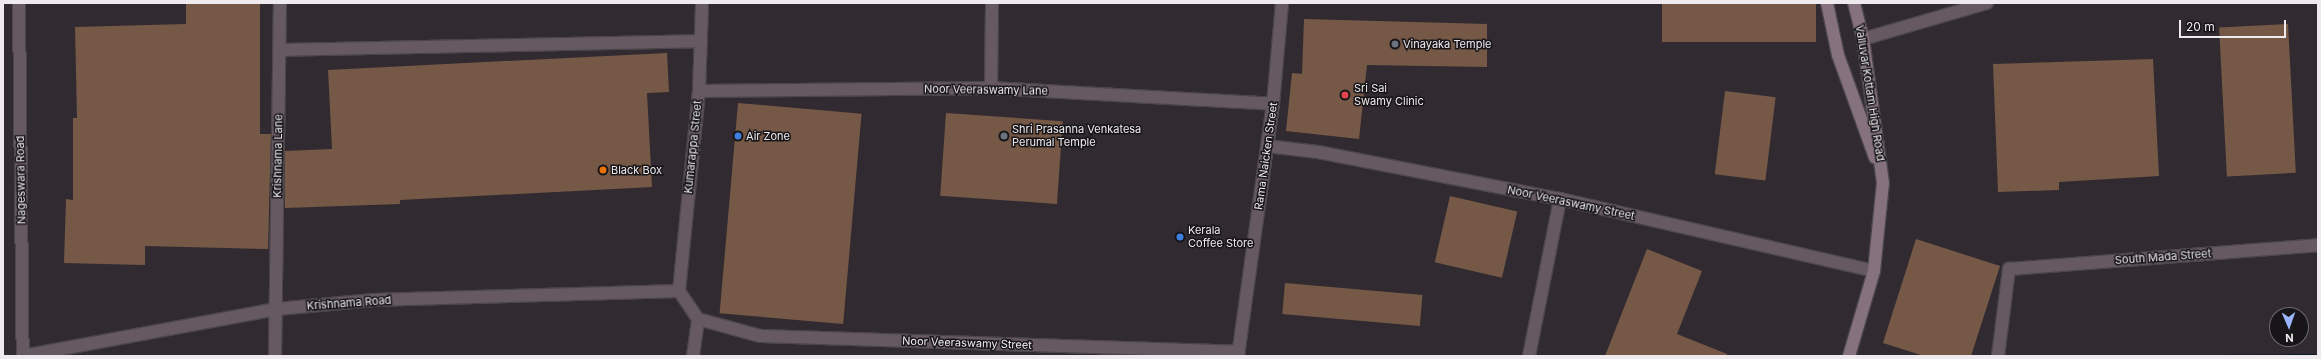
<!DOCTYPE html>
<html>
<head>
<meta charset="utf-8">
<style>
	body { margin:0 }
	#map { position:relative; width:2321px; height:359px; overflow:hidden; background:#312b31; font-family:Inter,sans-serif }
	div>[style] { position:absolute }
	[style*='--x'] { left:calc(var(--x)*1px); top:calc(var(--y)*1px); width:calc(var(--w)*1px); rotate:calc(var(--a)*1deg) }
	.water>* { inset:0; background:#081b2f }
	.building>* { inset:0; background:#755946; transform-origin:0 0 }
	.roads { filter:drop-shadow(1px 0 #4b464b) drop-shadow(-1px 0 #4b464b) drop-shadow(0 1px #4b464b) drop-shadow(0 -1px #4b464b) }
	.street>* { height:12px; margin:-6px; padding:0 6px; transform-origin:6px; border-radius:6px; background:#665962 }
	.secondary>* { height:12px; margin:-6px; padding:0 6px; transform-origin:6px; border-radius:6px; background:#86727f }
	.dots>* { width:11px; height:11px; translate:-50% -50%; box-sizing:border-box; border:2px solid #171517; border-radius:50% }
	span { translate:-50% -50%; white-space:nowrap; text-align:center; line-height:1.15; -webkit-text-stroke:3px #171517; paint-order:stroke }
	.poi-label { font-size:11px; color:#eeeaee }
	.left { translate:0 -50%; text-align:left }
	.street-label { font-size:11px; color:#eeeaee }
	.frame { position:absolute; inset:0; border:4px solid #eeeaee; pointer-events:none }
	.north { position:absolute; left:2269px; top:307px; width:40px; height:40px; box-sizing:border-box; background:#171517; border:1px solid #6d6a6d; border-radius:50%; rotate:178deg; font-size:11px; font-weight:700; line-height:16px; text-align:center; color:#eeeaee }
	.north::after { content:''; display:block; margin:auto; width:14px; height:18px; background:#9ab5fd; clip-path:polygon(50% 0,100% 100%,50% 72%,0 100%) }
	.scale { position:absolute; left:2179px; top:20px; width:107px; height:18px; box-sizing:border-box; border:2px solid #eeeaee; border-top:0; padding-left:5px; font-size:12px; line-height:14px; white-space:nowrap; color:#eeeaee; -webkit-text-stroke:3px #171517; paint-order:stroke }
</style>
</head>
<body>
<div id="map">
	<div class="water">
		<i style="clip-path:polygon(2318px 354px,2318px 356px,2102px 356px)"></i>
	</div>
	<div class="building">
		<i style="clip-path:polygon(186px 3px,260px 3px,260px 134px,271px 134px,268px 249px,145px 246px,145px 265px,64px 263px,66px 199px,73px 200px,73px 118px,77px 118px,75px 27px,186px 24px)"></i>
		<i style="left:1662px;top:3px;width:154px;height:39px"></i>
		<i style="clip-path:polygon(1304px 19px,1487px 24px,1487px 67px,1367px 65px,1359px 139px,1286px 131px,1292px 73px,1302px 74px)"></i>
		<i style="left:2288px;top:24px;width:149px;height:69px;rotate:87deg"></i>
		<i style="clip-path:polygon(667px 53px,669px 92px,647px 93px,652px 187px,400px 200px,400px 204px,285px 208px,285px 151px,332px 149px,328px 70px)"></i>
		<i style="clip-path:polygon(2153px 59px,2159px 176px,2059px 182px,2059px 190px,1998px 192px,1993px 64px)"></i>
		<i style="left:1725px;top:91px;width:51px;height:84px;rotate:7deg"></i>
		<i style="left:738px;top:103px;width:124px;height:211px;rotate:5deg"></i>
		<i style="left:946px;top:113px;width:117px;height:83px;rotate:4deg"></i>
		<i style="left:1450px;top:196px;width:69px;height:68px;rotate:13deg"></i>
		<i style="clip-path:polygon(1916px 239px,2000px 266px,1971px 356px,1924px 356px,1883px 343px)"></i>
		<i style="clip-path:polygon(1647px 249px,1702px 271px,1677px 334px,1727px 354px,1727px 356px,1605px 356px)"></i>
		<i style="left:1285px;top:283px;width:138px;height:31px;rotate:5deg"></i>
	</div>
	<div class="roads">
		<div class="street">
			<i style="--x:19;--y:3;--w:353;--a:89.4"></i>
			<i style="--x:23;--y:356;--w:258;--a:-10.5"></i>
			<i style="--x:277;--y:309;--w:97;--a:-5.3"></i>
			<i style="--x:374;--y:300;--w:305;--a:-1.7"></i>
			<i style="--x:1863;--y:39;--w:129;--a:-16.2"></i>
			<i style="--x:279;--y:50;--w:422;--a:-1.2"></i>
			<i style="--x:991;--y:88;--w:85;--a:-89.3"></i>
			<i style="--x:699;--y:91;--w:292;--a:-0.6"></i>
			<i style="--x:991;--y:88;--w:282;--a:3.2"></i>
			<i style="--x:1267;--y:146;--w:51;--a:6.7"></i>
			<i style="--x:1318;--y:152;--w:247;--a:11"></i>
			<i style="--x:1560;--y:199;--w:322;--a:12.9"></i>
			<i style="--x:679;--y:291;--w:34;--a:56"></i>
			<i style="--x:698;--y:319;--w:64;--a:15.3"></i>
			<i style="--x:760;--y:336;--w:479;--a:1.9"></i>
			<i style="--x:679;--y:291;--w:201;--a:-84.3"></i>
			<i style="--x:699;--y:91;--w:88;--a:-88"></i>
			<i style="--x:275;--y:356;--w:353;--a:-89.2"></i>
			<i style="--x:693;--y:356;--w:37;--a:-82"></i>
			<i style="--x:1238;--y:356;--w:254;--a:-82.1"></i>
			<i style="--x:1273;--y:104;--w:101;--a:-84.9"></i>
			<i style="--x:1529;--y:356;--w:160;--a:-78.8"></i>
			<i style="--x:1998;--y:356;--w:88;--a:-82.8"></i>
			<i style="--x:2009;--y:269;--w:310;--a:-4.4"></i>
		</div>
		<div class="secondary">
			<i style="--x:1827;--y:3;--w:53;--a:78.1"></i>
			<i style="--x:1838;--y:55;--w:109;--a:70.2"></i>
			<i style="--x:1849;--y:356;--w:89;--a:-73.6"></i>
			<i style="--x:1874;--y:271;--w:88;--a:-84.2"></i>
			<i style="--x:1883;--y:183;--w:145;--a:-97.9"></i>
			<i style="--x:1863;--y:39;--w:37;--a:-104"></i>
		</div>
	</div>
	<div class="dots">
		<i style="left:1395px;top:44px;background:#6b7280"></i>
		<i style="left:1345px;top:95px;background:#e0444e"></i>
		<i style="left:738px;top:136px;background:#3f7fe0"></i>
		<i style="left:1004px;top:136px;background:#6b7280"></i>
		<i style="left:603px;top:170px;background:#e8710a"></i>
		<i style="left:1180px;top:237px;background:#3f7fe0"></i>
	</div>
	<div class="poi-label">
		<span class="left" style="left:1403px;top:44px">Vinayaka Temple</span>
		<span class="left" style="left:1354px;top:95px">Sri Sai<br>Swamy Clinic</span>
		<span class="left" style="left:1012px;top:136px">Shri Prasanna Venkatesa<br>Perumal Temple</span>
		<span class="left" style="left:746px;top:136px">Air Zone</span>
		<span class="left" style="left:611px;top:170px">Black Box</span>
		<span class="left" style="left:1188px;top:237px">Kerala<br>Coffee Store</span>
	</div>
	<div class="street-label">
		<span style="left:986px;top:90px;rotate:1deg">Noor Veeraswamy Lane</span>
		<span style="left:1870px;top:93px;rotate:81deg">Valluvar Kottam High Road</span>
		<span style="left:693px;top:147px;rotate:-84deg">Kumarappa Street</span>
		<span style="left:278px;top:156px;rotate:-89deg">Krishnama Lane</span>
		<span style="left:1266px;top:156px;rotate:-82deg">Rama Naicken Street</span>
		<span style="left:21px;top:180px;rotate:-91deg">Nageswara Road</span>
		<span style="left:1571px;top:203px;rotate:12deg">Noor Veeraswamy Street</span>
		<span style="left:2163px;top:257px;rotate:-4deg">South Mada Street</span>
		<span style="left:349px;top:303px;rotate:-4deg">Krishnama Road</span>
		<span style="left:967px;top:343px;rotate:2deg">Noor Veeraswamy Street</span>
	</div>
	<div class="frame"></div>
	<div class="north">N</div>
	<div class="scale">20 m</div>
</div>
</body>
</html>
